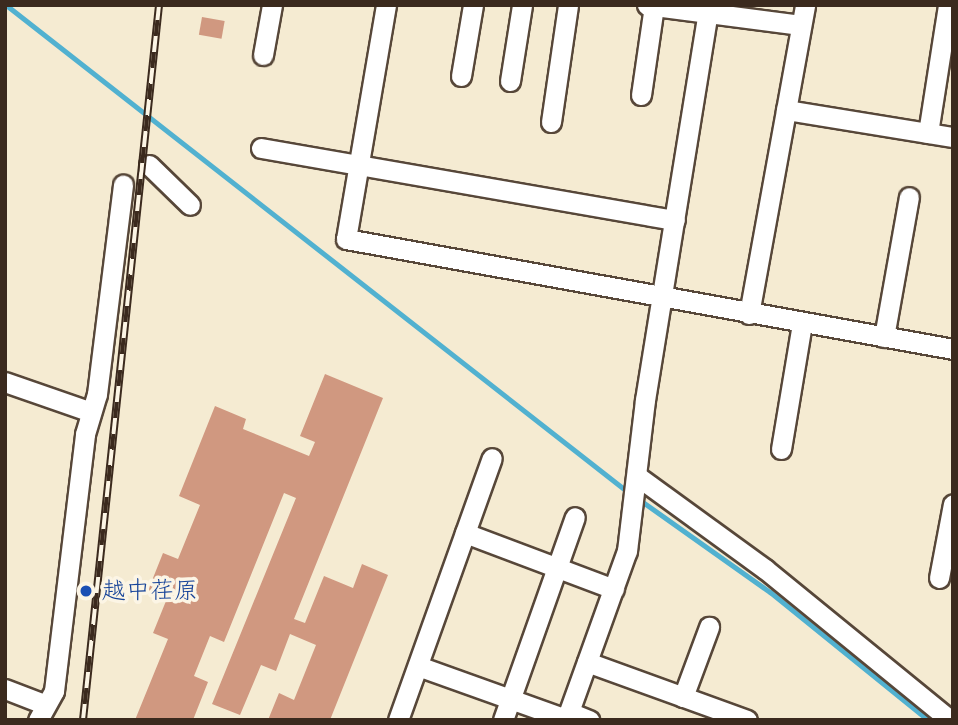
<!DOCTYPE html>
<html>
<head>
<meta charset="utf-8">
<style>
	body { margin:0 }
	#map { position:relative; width:958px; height:725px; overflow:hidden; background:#f5ebd2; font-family:"Shantell Sans","Klee One",sans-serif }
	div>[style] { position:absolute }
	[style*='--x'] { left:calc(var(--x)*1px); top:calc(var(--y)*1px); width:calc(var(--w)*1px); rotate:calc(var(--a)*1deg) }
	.stream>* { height:5px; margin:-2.5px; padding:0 2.5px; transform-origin:2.5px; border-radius:2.5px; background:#51b1d0 }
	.building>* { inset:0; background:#d09880; transform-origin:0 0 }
	.roads { filter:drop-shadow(2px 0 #574739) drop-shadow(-2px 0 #574739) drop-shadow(0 2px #574739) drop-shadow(0 -2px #574739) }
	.street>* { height:19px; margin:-9.5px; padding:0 9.5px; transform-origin:9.5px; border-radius:9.5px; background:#fff }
	.rail>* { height:8px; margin-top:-4px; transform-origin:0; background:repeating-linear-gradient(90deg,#fcf5e5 0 16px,#3b2a1e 0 32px); box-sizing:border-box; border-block:2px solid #3b2a1e }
	.dots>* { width:19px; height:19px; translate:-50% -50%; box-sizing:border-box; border:4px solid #fcf5e5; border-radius:50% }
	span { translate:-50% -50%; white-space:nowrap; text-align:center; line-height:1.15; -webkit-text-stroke:7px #fcf5e5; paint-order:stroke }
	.transit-label { font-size:24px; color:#164399 }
	.left { translate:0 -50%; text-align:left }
	.frame { position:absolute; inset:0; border:7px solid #3b2a1e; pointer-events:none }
</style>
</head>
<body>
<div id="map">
	<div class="stream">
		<i style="--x:6;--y:5;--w:791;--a:38.07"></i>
		<i style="--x:637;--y:498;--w:163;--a:35.3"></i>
		<i style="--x:770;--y:592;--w:203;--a:39"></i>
	</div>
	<div class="building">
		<i style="left:202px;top:17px;width:23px;height:18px;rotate:10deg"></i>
		<i style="clip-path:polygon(325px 374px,383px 398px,294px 619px,305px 623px,324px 576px,353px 588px,362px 564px,388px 575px,330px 720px,268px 720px,279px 693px,294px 700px,316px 645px,290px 634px,276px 671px,261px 665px,240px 715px,212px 704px,296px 498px,284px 493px,224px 642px,210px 636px,194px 676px,208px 682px,193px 720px,135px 720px,168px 639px,153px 633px,166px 601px,147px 593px,163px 553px,178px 559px,200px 505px,179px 496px,215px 406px,246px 419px,243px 429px,309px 456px,315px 442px,300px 436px)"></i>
	</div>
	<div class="roads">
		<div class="street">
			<i style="--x:386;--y:5;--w:237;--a:99.7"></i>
			<i style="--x:346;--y:239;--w:617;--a:10.27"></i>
			<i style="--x:647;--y:5;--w:155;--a:7.4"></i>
			<i style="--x:263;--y:55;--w:51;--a:-79.8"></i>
			<i style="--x:461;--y:76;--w:72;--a:-80.4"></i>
			<i style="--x:510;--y:81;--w:77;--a:-81"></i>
			<i style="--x:641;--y:95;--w:90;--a:-81.7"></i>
			<i style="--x:786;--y:110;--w:169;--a:9.2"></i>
			<i style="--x:551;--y:122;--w:118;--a:-81.7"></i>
			<i style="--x:928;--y:133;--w:130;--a:-81.1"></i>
			<i style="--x:261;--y:148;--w:420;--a:9.9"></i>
			<i style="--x:149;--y:165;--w:57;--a:44.3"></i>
			<i style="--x:749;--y:314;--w:314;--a:-79.7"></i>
			<i style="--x:884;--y:337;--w:142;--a:-79.9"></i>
			<i style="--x:5;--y:382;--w:91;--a:19.2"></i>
			<i style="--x:781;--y:449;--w:128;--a:-80.5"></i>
			<i style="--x:637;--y:476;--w:158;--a:36"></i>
			<i style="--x:765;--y:569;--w:239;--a:39.2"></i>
			<i style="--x:465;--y:533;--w:159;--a:20.6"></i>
			<i style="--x:939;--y:578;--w:75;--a:-79.3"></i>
			<i style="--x:587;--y:662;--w:170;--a:19.9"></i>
			<i style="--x:418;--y:666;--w:157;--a:19.7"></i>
			<i style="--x:5;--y:689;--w:42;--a:21"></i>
			<i style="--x:683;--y:697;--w:75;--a:-69.6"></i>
			<i style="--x:569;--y:712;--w:22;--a:22"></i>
			<i style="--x:38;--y:720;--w:33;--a:-61"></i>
			<i style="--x:54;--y:691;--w:259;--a:-83.1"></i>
			<i style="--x:85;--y:434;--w:42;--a:-73.3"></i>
			<i style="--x:97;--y:394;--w:211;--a:-82.9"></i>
			<i style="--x:398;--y:720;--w:278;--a:-70.3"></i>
			<i style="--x:503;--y:720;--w:215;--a:-70.5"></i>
			<i style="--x:566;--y:720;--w:180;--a:-70.2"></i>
			<i style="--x:627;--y:551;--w:152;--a:-83.2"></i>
			<i style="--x:645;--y:400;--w:400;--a:-80.8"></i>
		</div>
	</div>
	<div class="rail">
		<i style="--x:83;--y:720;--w:719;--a:-83.93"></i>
	</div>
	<div class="dots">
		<i style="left:86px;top:591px;background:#1a4fb4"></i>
	</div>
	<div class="transit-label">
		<span class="left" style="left:102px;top:591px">越中荏原</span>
	</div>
	<div class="frame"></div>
</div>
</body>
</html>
